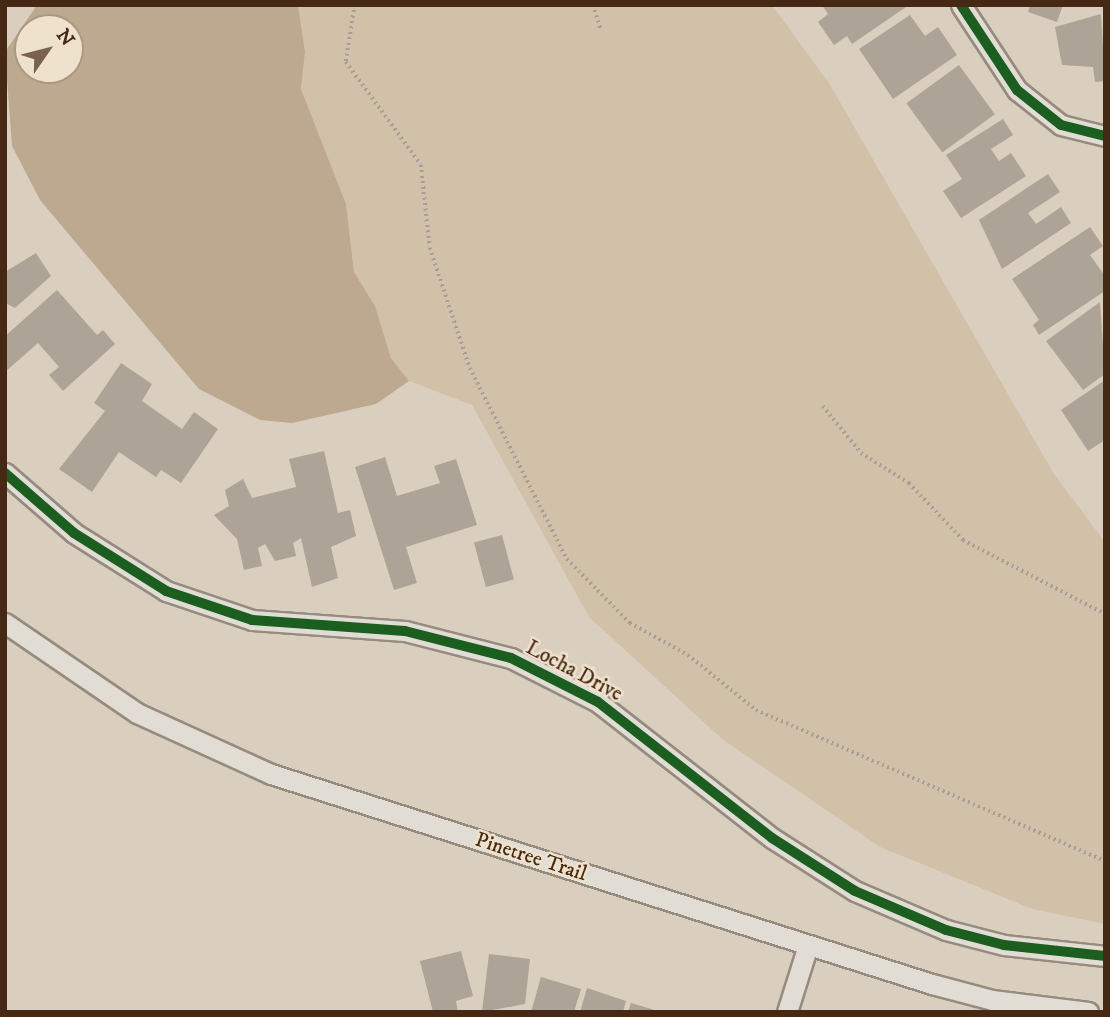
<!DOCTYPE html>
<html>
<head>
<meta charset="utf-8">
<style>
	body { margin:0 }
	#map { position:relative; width:1110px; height:1017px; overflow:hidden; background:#dacfbe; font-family:"IM FELL DW Pica",serif }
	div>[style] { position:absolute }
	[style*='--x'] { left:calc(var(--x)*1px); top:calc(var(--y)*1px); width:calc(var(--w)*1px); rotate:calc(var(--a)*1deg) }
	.green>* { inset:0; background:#d2c1a9 }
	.water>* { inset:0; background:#bca990 }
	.building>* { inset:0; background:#ada497; transform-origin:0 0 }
	.path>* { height:3.5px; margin-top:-1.75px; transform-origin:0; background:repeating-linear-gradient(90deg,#a79f97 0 2px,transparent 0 5.5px) }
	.roads { filter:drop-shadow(2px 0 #958b7f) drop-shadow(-2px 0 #958b7f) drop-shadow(0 2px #958b7f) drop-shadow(0 -2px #958b7f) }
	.street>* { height:19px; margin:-9.5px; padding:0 9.5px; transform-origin:9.5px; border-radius:9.5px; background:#e2ddd4 }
	.cycleway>* { height:10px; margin:-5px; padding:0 5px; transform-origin:5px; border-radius:5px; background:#1b5e20 }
	span { translate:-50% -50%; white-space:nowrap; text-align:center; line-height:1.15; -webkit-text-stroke:5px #efe2cd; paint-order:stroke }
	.street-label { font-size:21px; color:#452914 }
	.frame { position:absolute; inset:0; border:7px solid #452914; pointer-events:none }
	.north { position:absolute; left:14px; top:14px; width:70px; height:70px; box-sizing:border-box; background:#efe2cd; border:2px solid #ab9883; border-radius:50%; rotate:55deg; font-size:19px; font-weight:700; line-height:28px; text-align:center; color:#452914 }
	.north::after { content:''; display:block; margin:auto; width:24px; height:32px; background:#796350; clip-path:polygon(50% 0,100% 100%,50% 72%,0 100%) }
</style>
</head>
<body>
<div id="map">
	<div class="green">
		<i style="clip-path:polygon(298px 5px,772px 5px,829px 83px,1054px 474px,1105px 542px,1105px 924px,1032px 909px,880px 847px,722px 739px,589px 617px,472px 405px,409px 381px,391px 358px,375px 306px,354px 272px,346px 204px,301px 89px,305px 52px)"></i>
	</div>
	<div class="water">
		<i style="clip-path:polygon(evenodd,37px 5px,298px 5px,305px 52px,301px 89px,346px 204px,354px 272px,375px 306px,391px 358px,409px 381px,376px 404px,292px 423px,260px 420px,199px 389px,40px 200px,12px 146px,5px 52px,37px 5px,28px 28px,70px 28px,70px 70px,28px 70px,28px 28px)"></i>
	</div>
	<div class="building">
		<i style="clip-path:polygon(822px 5px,909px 5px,852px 44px,847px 36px,834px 45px,818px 22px,828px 14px)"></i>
		<i style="clip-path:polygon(1030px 5px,1063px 5px,1057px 22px,1028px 12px)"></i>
		<i style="clip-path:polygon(1101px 14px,1105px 81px,1095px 82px,1093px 67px,1062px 65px,1055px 27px)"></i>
		<i style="clip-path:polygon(910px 15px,925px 36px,938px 27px,957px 55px,893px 99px,859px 49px)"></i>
		<i style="left:959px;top:65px;width:61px;height:65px;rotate:54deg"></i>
		<i style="clip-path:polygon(1003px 119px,1013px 135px,991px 149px,999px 161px,1011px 153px,1026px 176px,961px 218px,943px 191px,962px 179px,946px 155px)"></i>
		<i style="clip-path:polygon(1048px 174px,1060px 192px,1028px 213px,1036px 224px,1061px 207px,1071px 223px,1002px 269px,979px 220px)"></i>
		<i style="clip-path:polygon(1090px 227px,1103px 246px,1090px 255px,1105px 276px,1105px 291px,1039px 335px,1033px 325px,1039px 320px,1012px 279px)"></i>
		<i style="clip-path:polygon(36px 253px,51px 276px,15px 308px,5px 303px,5px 272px)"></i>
		<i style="clip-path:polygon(57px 290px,97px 335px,103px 330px,115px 344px,63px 391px,49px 375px,59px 367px,38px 343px,5px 372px,5px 336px)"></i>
		<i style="clip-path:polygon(1100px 302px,1105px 374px,1083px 390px,1046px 341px)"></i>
		<i style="clip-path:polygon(121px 363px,152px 384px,142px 401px,182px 429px,194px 412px,218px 429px,181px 483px,161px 470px,156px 477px,119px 452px,92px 492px,59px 469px,105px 411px,94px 403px)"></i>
		<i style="clip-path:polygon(1105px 380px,1105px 440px,1088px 451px,1061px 410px)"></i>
		<i style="clip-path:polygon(324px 451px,338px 513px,350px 510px,356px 536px,331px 547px,338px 578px,312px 587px,301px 538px,293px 543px,296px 556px,275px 561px,265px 544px,258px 548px,262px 566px,244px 570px,237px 539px,214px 515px,229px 506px,225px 490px,243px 479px,252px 498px,296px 487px,289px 459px)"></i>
		<i style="clip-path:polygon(385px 457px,397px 496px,440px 483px,434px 466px,456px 459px,477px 525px,406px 547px,417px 583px,394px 590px,355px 467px)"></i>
		<i style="left:502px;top:535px;width:46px;height:29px;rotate:75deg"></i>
		<i style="clip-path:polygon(461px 951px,473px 996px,456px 1001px,458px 1012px,433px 1012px,420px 961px)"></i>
		<i style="clip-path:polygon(489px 954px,530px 959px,525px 1004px,482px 1012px)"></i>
		<i style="clip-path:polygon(541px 977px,581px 989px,574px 1012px,531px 1012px)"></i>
		<i style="clip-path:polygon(587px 988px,626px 1001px,623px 1012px,580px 1012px)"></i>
		<i style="clip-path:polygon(631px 1003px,658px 1011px,658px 1012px,628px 1012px)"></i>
	</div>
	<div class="path">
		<i style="--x:355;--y:5;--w:58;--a:99"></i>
		<i style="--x:346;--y:62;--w:127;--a:53.9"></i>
		<i style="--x:421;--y:165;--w:83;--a:83.8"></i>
		<i style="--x:430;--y:248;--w:126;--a:71.6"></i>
		<i style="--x:470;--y:368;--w:214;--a:63.1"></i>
		<i style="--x:567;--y:559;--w:90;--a:45.5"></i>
		<i style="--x:630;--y:623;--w:66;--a:28.9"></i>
		<i style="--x:688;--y:655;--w:87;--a:39"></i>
		<i style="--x:756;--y:710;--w:380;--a:23.4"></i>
		<i style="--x:593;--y:5;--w:25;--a:72"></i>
		<i style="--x:823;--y:406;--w:60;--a:51"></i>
		<i style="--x:861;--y:453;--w:57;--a:32"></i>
		<i style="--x:909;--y:483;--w:79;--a:46.5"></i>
		<i style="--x:963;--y:540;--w:160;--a:27.5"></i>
	</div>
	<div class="roads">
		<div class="street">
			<i style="--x:961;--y:5;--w:102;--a:56.6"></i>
			<i style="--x:1017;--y:90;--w:56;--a:38.5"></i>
			<i style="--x:1061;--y:125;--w:45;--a:14"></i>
			<i style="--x:5;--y:473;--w:91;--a:41"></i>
			<i style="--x:74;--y:533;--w:109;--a:32.2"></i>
			<i style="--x:166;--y:591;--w:91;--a:18.6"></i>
			<i style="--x:252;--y:620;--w:153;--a:4.1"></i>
			<i style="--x:405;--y:631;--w:109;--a:14.3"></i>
			<i style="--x:511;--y:658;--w:97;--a:26.8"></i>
			<i style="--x:598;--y:702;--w:221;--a:38"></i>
			<i style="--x:772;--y:838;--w:98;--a:32.6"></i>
			<i style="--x:855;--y:891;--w:99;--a:23.2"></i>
			<i style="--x:946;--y:930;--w:60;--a:14.5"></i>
			<i style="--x:1004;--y:945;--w:102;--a:6.2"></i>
			<i style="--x:5;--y:623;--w:160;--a:34.3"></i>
			<i style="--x:137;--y:713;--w:147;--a:24.5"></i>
			<i style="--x:271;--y:774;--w:694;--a:17.63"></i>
			<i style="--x:932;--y:984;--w:62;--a:14.9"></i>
			<i style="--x:992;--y:1000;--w:97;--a:7.1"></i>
			<i style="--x:787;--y:1012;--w:70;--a:-72.6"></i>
		</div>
	</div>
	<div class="cycleway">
		<i style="--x:961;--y:5;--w:102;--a:56.6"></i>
		<i style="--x:1017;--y:90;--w:56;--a:38.5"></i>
		<i style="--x:1061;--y:125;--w:45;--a:14"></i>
		<i style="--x:5;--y:473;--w:91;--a:41"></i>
		<i style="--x:74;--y:533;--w:109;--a:32.2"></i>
		<i style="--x:166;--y:591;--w:91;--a:18.6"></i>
		<i style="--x:252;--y:620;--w:153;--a:4.1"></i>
		<i style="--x:405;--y:631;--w:109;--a:14.3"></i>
		<i style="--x:511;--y:658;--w:97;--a:26.8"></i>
		<i style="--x:598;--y:702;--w:221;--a:38"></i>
		<i style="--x:772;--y:838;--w:98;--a:32.6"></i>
		<i style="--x:855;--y:891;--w:99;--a:23.2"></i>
		<i style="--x:946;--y:930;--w:60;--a:14.5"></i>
		<i style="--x:1004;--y:945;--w:102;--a:6.2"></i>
	</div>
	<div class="street-label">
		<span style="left:574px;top:671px;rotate:28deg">Locha Drive</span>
		<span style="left:531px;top:857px;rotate:18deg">Pinetree Trail</span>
	</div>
	<div class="frame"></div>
	<div class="north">N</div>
</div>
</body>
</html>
